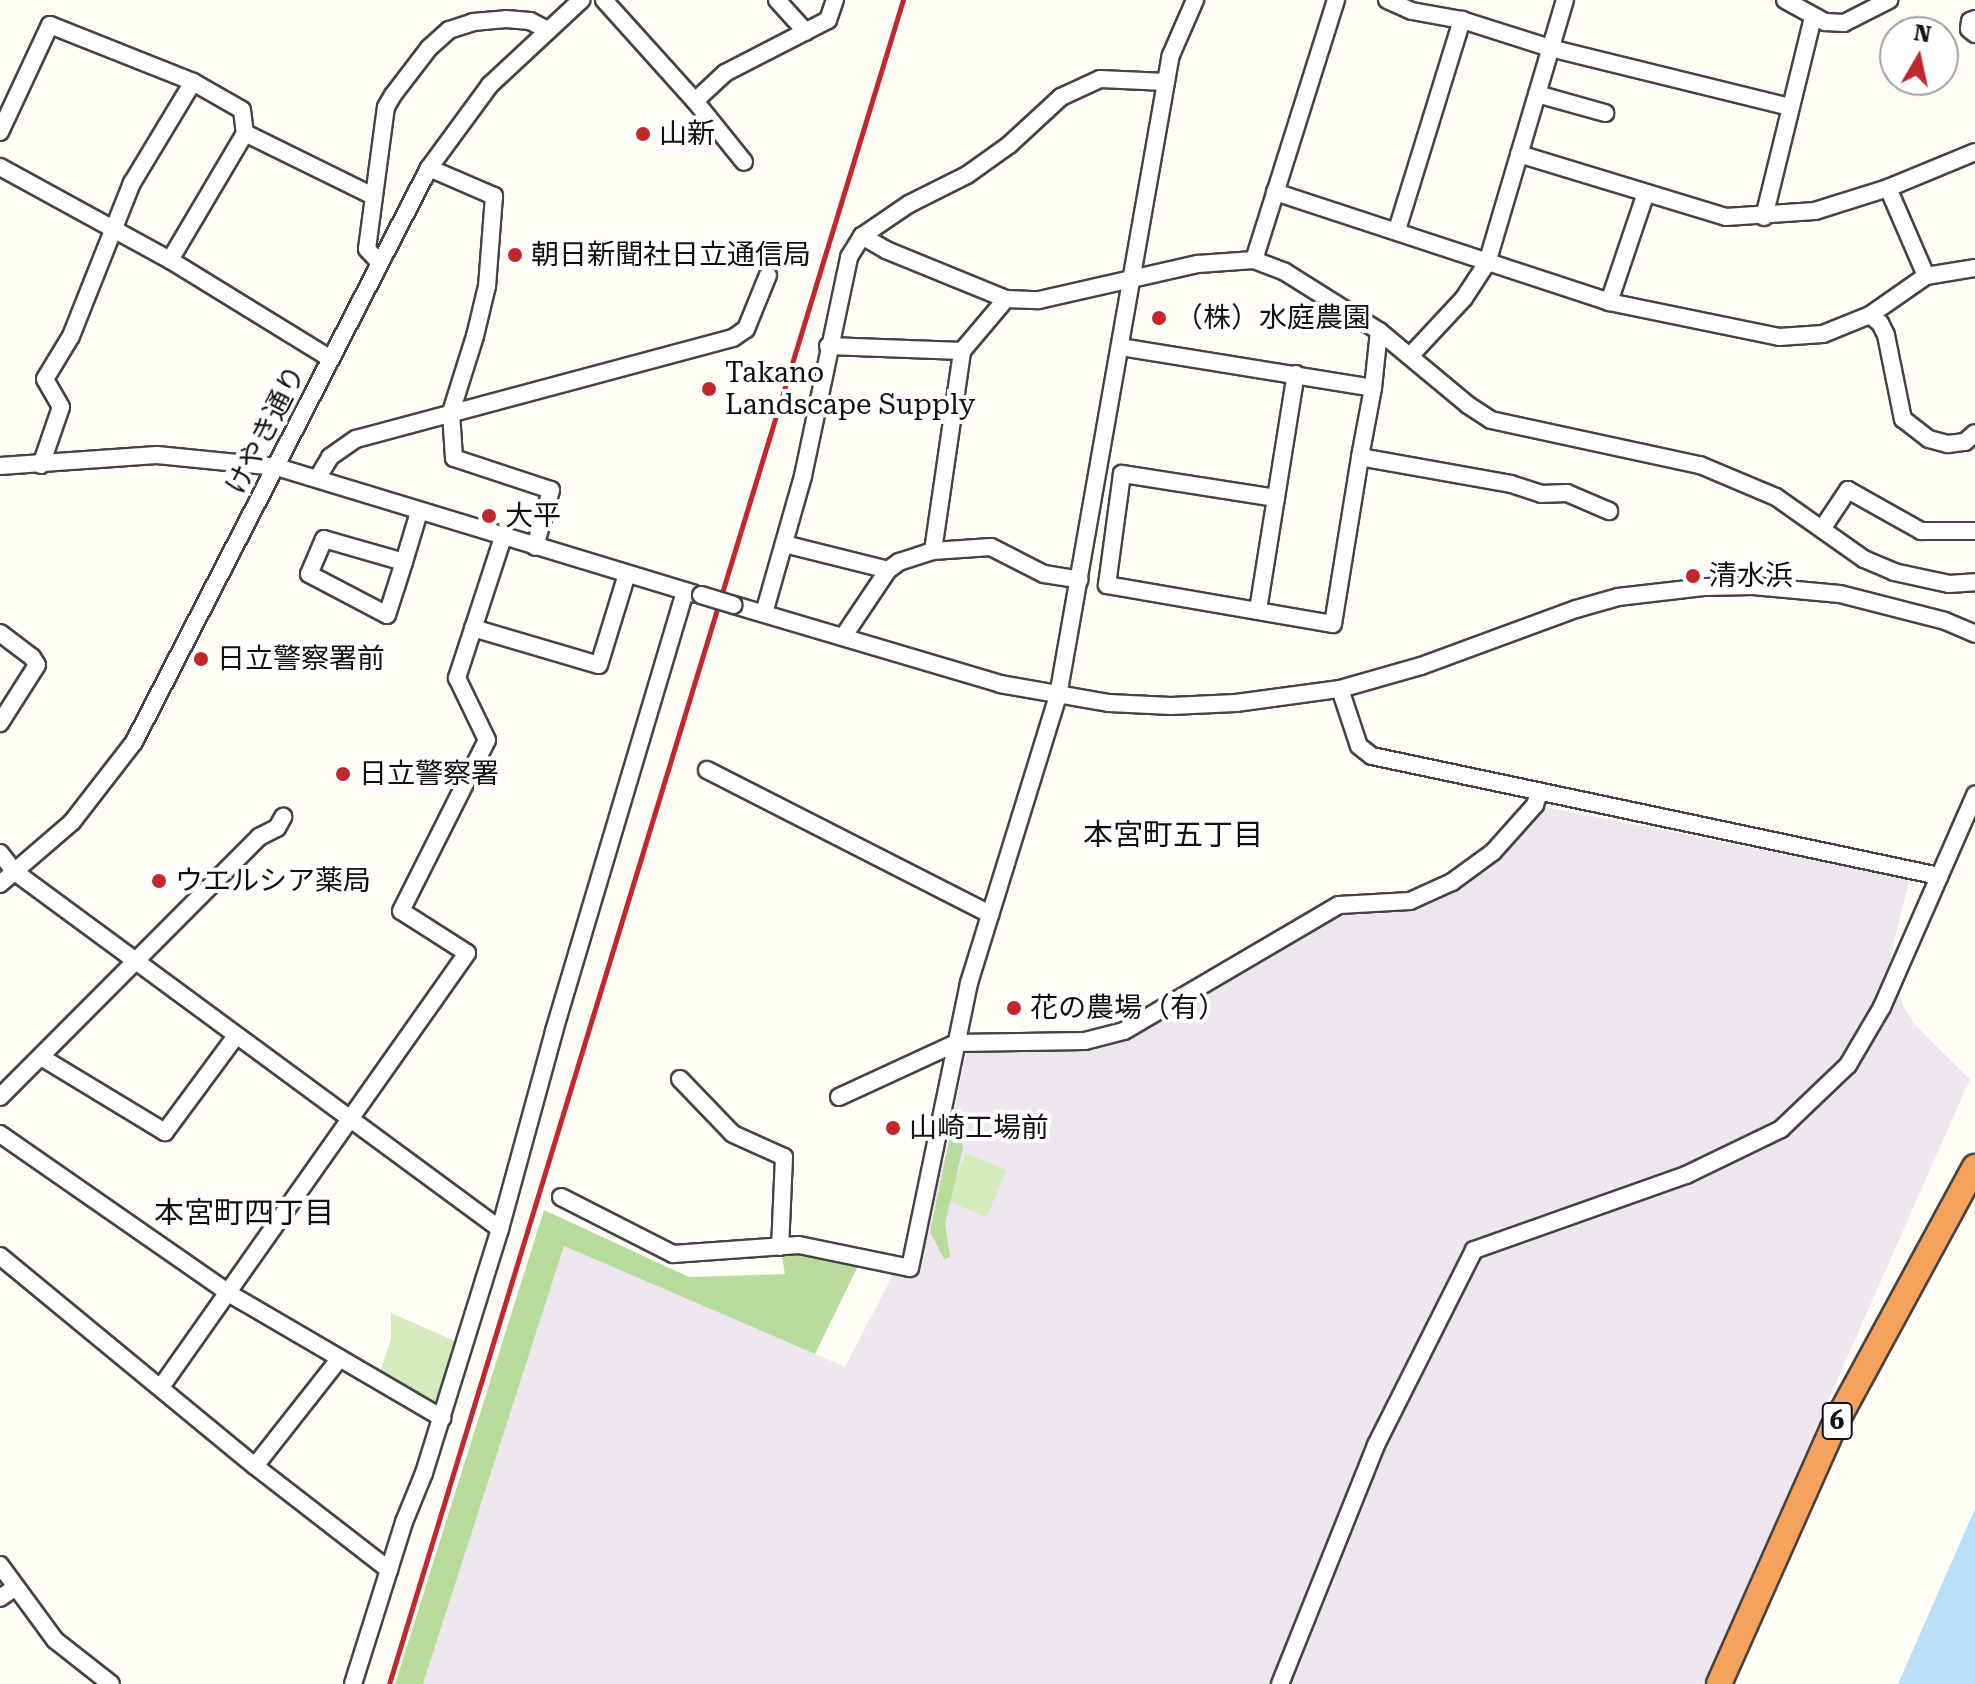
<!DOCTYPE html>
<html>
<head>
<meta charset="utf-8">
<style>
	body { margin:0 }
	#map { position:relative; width:1975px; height:1684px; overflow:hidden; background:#fffdf5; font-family:"Roboto Serif","Noto Sans JP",serif }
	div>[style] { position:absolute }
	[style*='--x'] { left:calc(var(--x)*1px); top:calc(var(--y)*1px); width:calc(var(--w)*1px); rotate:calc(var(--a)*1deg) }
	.industrial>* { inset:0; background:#eee6ef }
	.green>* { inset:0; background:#d5ebbd; transform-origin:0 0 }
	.forest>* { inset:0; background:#b9dc9c }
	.water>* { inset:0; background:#b9e0f7 }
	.roads { filter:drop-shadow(2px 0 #444) drop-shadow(-2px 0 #444) drop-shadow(0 2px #444) drop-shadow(0 -2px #444) }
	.minor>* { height:16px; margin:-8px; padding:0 8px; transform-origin:8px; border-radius:8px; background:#fff }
	.highway>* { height:24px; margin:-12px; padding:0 12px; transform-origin:12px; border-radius:12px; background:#f5a25d }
	.rail>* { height:5px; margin:-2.5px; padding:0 2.5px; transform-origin:2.5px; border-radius:2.5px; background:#c4262e }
	.bridges { filter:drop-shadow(2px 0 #444) drop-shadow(-2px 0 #444) drop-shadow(0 2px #444) drop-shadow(0 -2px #444) }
	.minor-bridge>* { height:16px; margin:-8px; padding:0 8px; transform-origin:8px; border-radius:8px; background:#fff }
	.dots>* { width:22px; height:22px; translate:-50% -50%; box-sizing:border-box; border:4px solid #fff; border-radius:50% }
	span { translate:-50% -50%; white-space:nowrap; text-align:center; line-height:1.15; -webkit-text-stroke:8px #fff; paint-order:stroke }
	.shield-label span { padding:2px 6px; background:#fff; border:2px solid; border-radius:6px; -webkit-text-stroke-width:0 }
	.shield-label { font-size:26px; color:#111; font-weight:700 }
	.poi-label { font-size:28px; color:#111 }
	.left { translate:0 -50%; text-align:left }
	.street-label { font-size:28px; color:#111 }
	.neighbourhood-label { font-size:30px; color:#111 }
	.north { position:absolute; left:1879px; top:16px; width:80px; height:80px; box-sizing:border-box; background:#fff; border:2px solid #a0a0a0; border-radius:50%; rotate:9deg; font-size:22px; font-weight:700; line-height:32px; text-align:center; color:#111 }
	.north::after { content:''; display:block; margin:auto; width:28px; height:36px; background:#c4262e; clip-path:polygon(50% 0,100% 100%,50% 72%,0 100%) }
</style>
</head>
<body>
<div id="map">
	<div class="industrial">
		<i style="clip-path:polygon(1535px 805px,1910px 879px,1891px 954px,1903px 1006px,1916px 1026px,1970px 1079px,1703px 1684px,423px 1684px,564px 1246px,845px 1367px,911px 1240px,925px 1168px,944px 1162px,967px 1047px,1091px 1040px,1339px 905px,1410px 901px,1452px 882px)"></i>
	</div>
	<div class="green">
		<i style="left:966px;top:1153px;width:44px;height:51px;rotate:23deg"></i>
		<i style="clip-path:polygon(391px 1313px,464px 1345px,442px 1418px,377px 1380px,391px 1339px)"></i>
	</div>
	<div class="forest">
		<i style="clip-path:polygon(958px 1128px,963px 1148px,945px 1223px,950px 1257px,944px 1259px,930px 1232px,950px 1136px)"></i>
		<i style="clip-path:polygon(544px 1210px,689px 1277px,785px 1274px,780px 1247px,863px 1256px,815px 1354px,564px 1246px,423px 1684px,395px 1684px)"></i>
	</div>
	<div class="water">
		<i style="clip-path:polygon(1975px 1509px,1975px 1684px,1898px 1684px)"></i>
	</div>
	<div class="roads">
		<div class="minor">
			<i style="--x:604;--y:0;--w:136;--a:48"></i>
			<i style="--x:695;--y:101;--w:78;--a:51.2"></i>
			<i style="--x:777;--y:0;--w:43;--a:47.8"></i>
			<i style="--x:1387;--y:0;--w:27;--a:24"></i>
			<i style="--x:1412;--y:11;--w:51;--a:10.2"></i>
			<i style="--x:1462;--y:20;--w:92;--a:17.7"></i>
			<i style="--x:1550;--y:48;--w:247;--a:13.8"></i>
			<i style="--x:1785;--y:0;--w:46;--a:28.8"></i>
			<i style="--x:1825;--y:22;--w:19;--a:3"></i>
			<i style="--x:1844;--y:23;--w:51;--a:-27.1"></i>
			<i style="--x:1975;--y:19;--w:5;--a:158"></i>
			<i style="--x:1970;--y:21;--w:8;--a:97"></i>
			<i style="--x:1969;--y:29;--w:8;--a:40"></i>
			<i style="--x:1537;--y:94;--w:71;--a:15.6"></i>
			<i style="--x:695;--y:101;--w:41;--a:-43"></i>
			<i style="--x:725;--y:73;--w:116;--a:-27.2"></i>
			<i style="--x:828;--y:20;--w:21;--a:-71"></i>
			<i style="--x:0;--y:132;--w:118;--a:-65"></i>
			<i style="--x:50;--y:25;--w:154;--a:21.7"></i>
			<i style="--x:193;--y:82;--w:56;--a:29.7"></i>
			<i style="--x:242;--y:110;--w:23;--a:83"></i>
			<i style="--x:245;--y:133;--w:143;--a:26.2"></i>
			<i style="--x:1519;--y:154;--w:216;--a:16.9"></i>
			<i style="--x:1726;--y:217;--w:89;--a:-3.9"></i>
			<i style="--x:1815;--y:211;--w:77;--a:-17.5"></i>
			<i style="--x:1888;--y:188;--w:94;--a:-22.5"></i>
			<i style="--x:0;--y:167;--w:194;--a:28.7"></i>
			<i style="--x:170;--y:260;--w:189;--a:31.6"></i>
			<i style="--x:429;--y:168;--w:71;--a:23.3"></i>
			<i style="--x:494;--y:196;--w:90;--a:94.4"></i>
			<i style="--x:487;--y:286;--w:51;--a:103.5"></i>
			<i style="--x:475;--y:336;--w:80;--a:107.5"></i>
			<i style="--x:451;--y:412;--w:46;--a:86.3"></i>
			<i style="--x:454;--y:458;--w:102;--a:18.3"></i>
			<i style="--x:551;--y:490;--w:59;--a:105.7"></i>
			<i style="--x:1888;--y:188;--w:96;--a:66.6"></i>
			<i style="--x:1275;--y:192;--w:352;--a:18.2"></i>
			<i style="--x:1609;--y:302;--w:174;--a:11.6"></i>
			<i style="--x:1779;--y:337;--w:44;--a:-3.9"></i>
			<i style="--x:1823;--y:334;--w:51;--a:-22"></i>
			<i style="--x:1870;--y:315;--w:68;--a:-34.9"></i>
			<i style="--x:1926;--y:276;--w:50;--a:-9.3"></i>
			<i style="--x:1764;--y:217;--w:206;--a:-76.2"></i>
			<i style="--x:1397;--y:230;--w:220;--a:-72.8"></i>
			<i style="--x:862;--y:236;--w:28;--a:30"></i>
			<i style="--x:886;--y:250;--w:130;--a:22.2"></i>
			<i style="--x:1006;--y:299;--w:33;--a:2"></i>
			<i style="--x:1039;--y:300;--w:163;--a:-12.8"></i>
			<i style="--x:1198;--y:264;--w:56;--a:-4.1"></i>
			<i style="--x:1254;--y:260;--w:33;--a:21"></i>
			<i style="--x:1285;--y:272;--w:111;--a:32.1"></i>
			<i style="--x:1379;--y:331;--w:116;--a:39.7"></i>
			<i style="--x:1468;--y:405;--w:27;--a:33"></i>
			<i style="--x:1491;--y:420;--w:214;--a:12.2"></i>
			<i style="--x:1700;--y:465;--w:82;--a:22.8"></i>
			<i style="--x:1776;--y:497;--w:108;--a:35.2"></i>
			<i style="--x:1864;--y:559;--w:33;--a:23"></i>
			<i style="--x:1894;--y:572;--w:56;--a:12.3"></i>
			<i style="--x:1949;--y:584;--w:26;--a:-4"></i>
			<i style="--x:170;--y:260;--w:147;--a:-59.4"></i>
			<i style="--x:1254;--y:260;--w:273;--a:-72.5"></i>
			<i style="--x:380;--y:263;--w:19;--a:-133"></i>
			<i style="--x:367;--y:249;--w:143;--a:-82.4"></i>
			<i style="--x:386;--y:107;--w:14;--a:-60"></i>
			<i style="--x:393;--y:95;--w:59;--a:-52.5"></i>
			<i style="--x:429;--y:48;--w:27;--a:-42"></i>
			<i style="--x:449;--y:30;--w:25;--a:-18"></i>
			<i style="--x:473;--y:22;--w:33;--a:-5"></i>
			<i style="--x:506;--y:19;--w:24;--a:5"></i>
			<i style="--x:530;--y:21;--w:20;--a:27"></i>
			<i style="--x:1609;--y:302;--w:115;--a:-71.3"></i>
			<i style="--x:1870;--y:315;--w:13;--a:39"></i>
			<i style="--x:1880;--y:323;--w:13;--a:63"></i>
			<i style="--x:1886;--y:335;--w:86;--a:78.6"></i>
			<i style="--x:1903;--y:419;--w:33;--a:38"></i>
			<i style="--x:1929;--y:439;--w:20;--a:15"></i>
			<i style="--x:1948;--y:444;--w:17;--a:-7"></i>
			<i style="--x:1965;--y:442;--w:13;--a:-42"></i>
			<i style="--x:1379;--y:331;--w:57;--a:96"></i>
			<i style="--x:1373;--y:388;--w:70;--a:100.7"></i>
			<i style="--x:1360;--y:457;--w:153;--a:10.1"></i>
			<i style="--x:1511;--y:484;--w:32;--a:18"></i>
			<i style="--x:1541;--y:494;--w:26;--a:-2"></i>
			<i style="--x:1567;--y:493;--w:46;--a:23.2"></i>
			<i style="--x:828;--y:346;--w:134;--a:2.1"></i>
			<i style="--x:962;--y:351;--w:68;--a:-49.8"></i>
			<i style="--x:1120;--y:347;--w:256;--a:9.2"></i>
			<i style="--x:1410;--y:356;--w:79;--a:-47"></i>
			<i style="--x:1464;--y:298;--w:42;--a:-56.7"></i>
			<i style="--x:1487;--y:263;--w:274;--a:-73.5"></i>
			<i style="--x:41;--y:465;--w:61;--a:-71"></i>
			<i style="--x:61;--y:407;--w:32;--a:-120"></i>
			<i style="--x:45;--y:379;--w:50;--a:-58.8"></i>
			<i style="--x:71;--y:336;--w:165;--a:-68.3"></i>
			<i style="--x:132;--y:183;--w:118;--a:-58.9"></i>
			<i style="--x:0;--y:466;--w:157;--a:-4"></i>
			<i style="--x:157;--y:455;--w:121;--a:5.7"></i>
			<i style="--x:277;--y:467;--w:436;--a:16.9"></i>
			<i style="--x:317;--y:479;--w:26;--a:-59"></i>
			<i style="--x:330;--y:457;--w:32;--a:-35"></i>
			<i style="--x:356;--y:439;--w:390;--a:-15"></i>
			<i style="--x:733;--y:338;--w:16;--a:-35"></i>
			<i style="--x:746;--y:329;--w:58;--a:-67.8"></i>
			<i style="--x:1276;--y:498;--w:156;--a:-171.1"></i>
			<i style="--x:1122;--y:474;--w:112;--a:97.7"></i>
			<i style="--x:1107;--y:585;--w:229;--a:9.8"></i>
			<i style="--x:1333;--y:624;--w:169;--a:-80.8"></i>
			<i style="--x:1822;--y:529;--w:47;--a:-56.3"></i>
			<i style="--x:1848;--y:490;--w:84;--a:29.3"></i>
			<i style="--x:1921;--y:531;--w:54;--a:0"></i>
			<i style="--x:784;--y:544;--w:107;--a:14"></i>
			<i style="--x:933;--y:551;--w:202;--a:-81.7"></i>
			<i style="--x:404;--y:562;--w:83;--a:-164"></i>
			<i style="--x:324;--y:539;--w:38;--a:113"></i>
			<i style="--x:309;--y:574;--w:88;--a:27.7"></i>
			<i style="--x:387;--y:615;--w:56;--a:-72.2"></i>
			<i style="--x:404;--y:562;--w:52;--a:-73.3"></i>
			<i style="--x:734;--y:605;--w:277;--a:16.5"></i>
			<i style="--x:1000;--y:684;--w:111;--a:9.9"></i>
			<i style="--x:1109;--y:703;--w:62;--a:2.8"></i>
			<i style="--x:1171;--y:706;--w:65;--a:-2.6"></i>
			<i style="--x:1236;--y:703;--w:105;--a:-7.7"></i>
			<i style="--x:1340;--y:689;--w:84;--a:-15.9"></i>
			<i style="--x:1421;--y:666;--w:165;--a:-20.2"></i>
			<i style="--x:1576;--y:609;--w:44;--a:-15.9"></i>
			<i style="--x:1618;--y:597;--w:88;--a:-6.6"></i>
			<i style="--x:1705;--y:587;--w:48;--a:-1.2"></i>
			<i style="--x:1753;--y:586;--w:87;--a:5.3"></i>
			<i style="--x:1840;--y:594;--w:108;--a:14.4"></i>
			<i style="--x:1945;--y:621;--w:33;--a:23"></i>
			<i style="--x:1258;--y:610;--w:239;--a:-80.9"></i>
			<i style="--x:764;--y:613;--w:142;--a:-74.1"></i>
			<i style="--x:803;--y:476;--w:224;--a:-78.1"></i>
			<i style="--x:849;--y:257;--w:25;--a:-58"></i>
			<i style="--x:862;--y:236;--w:57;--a:-34.2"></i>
			<i style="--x:909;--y:204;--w:65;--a:-26.6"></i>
			<i style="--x:967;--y:175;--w:52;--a:-35.5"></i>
			<i style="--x:1009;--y:145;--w:71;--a:-42.7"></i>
			<i style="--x:1061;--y:97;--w:43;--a:-24.8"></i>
			<i style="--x:1100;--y:79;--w:66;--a:2.6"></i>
			<i style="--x:473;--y:628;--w:131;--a:16.4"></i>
			<i style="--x:599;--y:665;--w:95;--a:-72.9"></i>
			<i style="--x:0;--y:633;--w:40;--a:37"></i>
			<i style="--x:32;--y:657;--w:9;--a:58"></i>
			<i style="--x:37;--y:665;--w:69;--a:122.5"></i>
			<i style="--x:843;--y:637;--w:81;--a:-56.1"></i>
			<i style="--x:888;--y:570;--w:14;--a:-36"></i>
			<i style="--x:899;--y:562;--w:36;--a:-18"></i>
			<i style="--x:933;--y:551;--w:58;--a:-3.9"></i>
			<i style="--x:991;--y:547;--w:59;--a:27"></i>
			<i style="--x:1044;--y:574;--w:36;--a:9"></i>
			<i style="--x:1340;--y:689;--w:60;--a:71.6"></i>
			<i style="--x:1359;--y:746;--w:16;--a:38"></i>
			<i style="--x:1372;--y:756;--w:580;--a:11.95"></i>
			<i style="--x:707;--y:770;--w:318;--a:27"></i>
			<i style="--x:0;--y:853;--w:24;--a:52"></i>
			<i style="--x:15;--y:872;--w:602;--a:36.36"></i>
			<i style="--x:0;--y:884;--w:95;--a:-40.7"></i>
			<i style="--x:72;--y:822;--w:101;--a:-52.2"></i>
			<i style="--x:134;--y:742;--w:645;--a:-62.8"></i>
			<i style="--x:429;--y:168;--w:103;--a:-53.7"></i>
			<i style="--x:490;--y:85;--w:125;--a:-43"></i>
			<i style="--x:41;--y:1057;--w:145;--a:31.2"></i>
			<i style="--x:165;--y:1132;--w:119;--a:-53.5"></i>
			<i style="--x:680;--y:1079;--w:76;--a:46.1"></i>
			<i style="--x:733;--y:1134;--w:56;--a:24.3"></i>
			<i style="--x:784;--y:1157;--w:90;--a:92.5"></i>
			<i style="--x:0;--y:1097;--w:367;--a:-45.1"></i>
			<i style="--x:259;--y:837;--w:20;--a:-27"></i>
			<i style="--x:277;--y:828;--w:13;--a:-61"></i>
			<i style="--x:839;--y:1097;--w:129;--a:-24.8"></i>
			<i style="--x:956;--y:1043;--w:129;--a:-0.9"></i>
			<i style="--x:1085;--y:1041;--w:40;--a:-14.4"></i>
			<i style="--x:1124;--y:1031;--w:249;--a:-30.4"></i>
			<i style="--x:1339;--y:905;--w:71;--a:-3.2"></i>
			<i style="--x:1410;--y:901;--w:46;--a:-24.3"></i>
			<i style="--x:1452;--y:882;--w:51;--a:-36.2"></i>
			<i style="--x:1493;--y:852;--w:63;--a:-48.2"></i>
			<i style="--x:1535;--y:805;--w:13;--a:-72"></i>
			<i style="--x:0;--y:1134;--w:280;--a:34.8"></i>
			<i style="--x:230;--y:1294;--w:246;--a:30.3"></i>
			<i style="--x:561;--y:1197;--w:126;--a:27"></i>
			<i style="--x:673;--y:1254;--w:126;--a:-4.1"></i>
			<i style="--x:799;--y:1245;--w:113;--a:11.7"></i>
			<i style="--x:910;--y:1268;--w:291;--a:-78.3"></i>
			<i style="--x:969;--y:983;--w:300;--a:-72.8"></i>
			<i style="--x:1058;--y:696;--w:623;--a:-80.02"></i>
			<i style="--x:1166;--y:82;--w:27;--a:-80"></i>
			<i style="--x:1171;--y:55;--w:60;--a:-66.4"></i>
			<i style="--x:0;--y:1256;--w:330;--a:39.5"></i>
			<i style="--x:255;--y:1466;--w:170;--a:37.8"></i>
			<i style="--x:161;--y:1387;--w:531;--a:-54.81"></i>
			<i style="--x:467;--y:953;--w:78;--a:-147.5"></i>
			<i style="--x:401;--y:911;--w:191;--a:-63.3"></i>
			<i style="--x:487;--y:740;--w:69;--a:-115.8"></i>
			<i style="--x:457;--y:678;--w:148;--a:-71.9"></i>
			<i style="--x:255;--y:1466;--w:137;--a:-51.8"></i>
			<i style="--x:0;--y:1565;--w:93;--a:53.7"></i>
			<i style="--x:55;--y:1640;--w:71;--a:38.2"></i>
			<i style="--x:0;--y:1598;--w:19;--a:-35"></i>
			<i style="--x:353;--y:1684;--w:170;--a:-72.5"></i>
			<i style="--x:404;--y:1522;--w:53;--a:-67.8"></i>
			<i style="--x:424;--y:1473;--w:256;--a:-72.7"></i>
			<i style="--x:500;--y:1229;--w:205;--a:-74.7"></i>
			<i style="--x:554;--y:1031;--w:459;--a:-73.4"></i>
			<i style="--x:1280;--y:1684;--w:258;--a:-68.1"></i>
			<i style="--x:1376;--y:1445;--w:218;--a:-63.3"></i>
			<i style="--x:1474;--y:1250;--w:225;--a:-19.5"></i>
			<i style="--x:1686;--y:1175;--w:106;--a:-25.8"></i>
			<i style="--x:1781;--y:1129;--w:93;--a:-43.7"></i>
			<i style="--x:1848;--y:1065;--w:67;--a:-59.6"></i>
			<i style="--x:1882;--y:1007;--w:232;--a:-66.3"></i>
		</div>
		<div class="highway">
			<i style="--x:1719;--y:1684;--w:280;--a:-66"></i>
			<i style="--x:1833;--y:1428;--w:297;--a:-61.5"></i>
		</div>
	</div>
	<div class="rail">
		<i style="--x:389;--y:1684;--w:1761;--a:-73.03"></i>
	</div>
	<div class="bridges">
		<div class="minor-bridge">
			<i style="--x:701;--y:595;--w:34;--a:17"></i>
		</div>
	</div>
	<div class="dots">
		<i style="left:643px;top:134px;background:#c4262e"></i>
		<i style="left:515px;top:255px;background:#c4262e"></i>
		<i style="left:1159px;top:318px;background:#c4262e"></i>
		<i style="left:709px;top:389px;background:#c4262e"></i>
		<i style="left:489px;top:516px;background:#c4262e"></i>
		<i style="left:1693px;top:576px;background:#c4262e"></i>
		<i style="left:201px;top:659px;background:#c4262e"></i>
		<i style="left:343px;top:774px;background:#c4262e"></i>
		<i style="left:159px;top:881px;background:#c4262e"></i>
		<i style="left:1014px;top:1008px;background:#c4262e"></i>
		<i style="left:893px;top:1128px;background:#c4262e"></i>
	</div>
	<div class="shield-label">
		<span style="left:1837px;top:1421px">6</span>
	</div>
	<div class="poi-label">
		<span class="left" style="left:659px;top:134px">山新</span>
		<span class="left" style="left:531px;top:255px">朝日新聞社日立通信局</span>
		<span class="left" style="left:1175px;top:318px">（株）水庭農園</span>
		<span class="left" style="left:725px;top:389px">Takano<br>Landscape Supply</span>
		<span class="left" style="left:505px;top:516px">大平</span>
		<span class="left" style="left:1709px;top:576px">清水浜</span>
		<span class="left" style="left:217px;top:659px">日立警察署前</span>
		<span class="left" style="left:359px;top:774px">日立警察署</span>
		<span class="left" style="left:175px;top:881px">ウエルシア薬局</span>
		<span class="left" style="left:1030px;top:1008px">花の農場（有）</span>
		<span class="left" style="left:909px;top:1128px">山崎工場前</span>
	</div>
	<div class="street-label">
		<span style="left:266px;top:430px;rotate:-63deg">けやき通り</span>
	</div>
	<div class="neighbourhood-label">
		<span style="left:1173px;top:835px">本宮町五丁目</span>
		<span style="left:244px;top:1213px">本宮町四丁目</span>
	</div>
	<div class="north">N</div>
</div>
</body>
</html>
